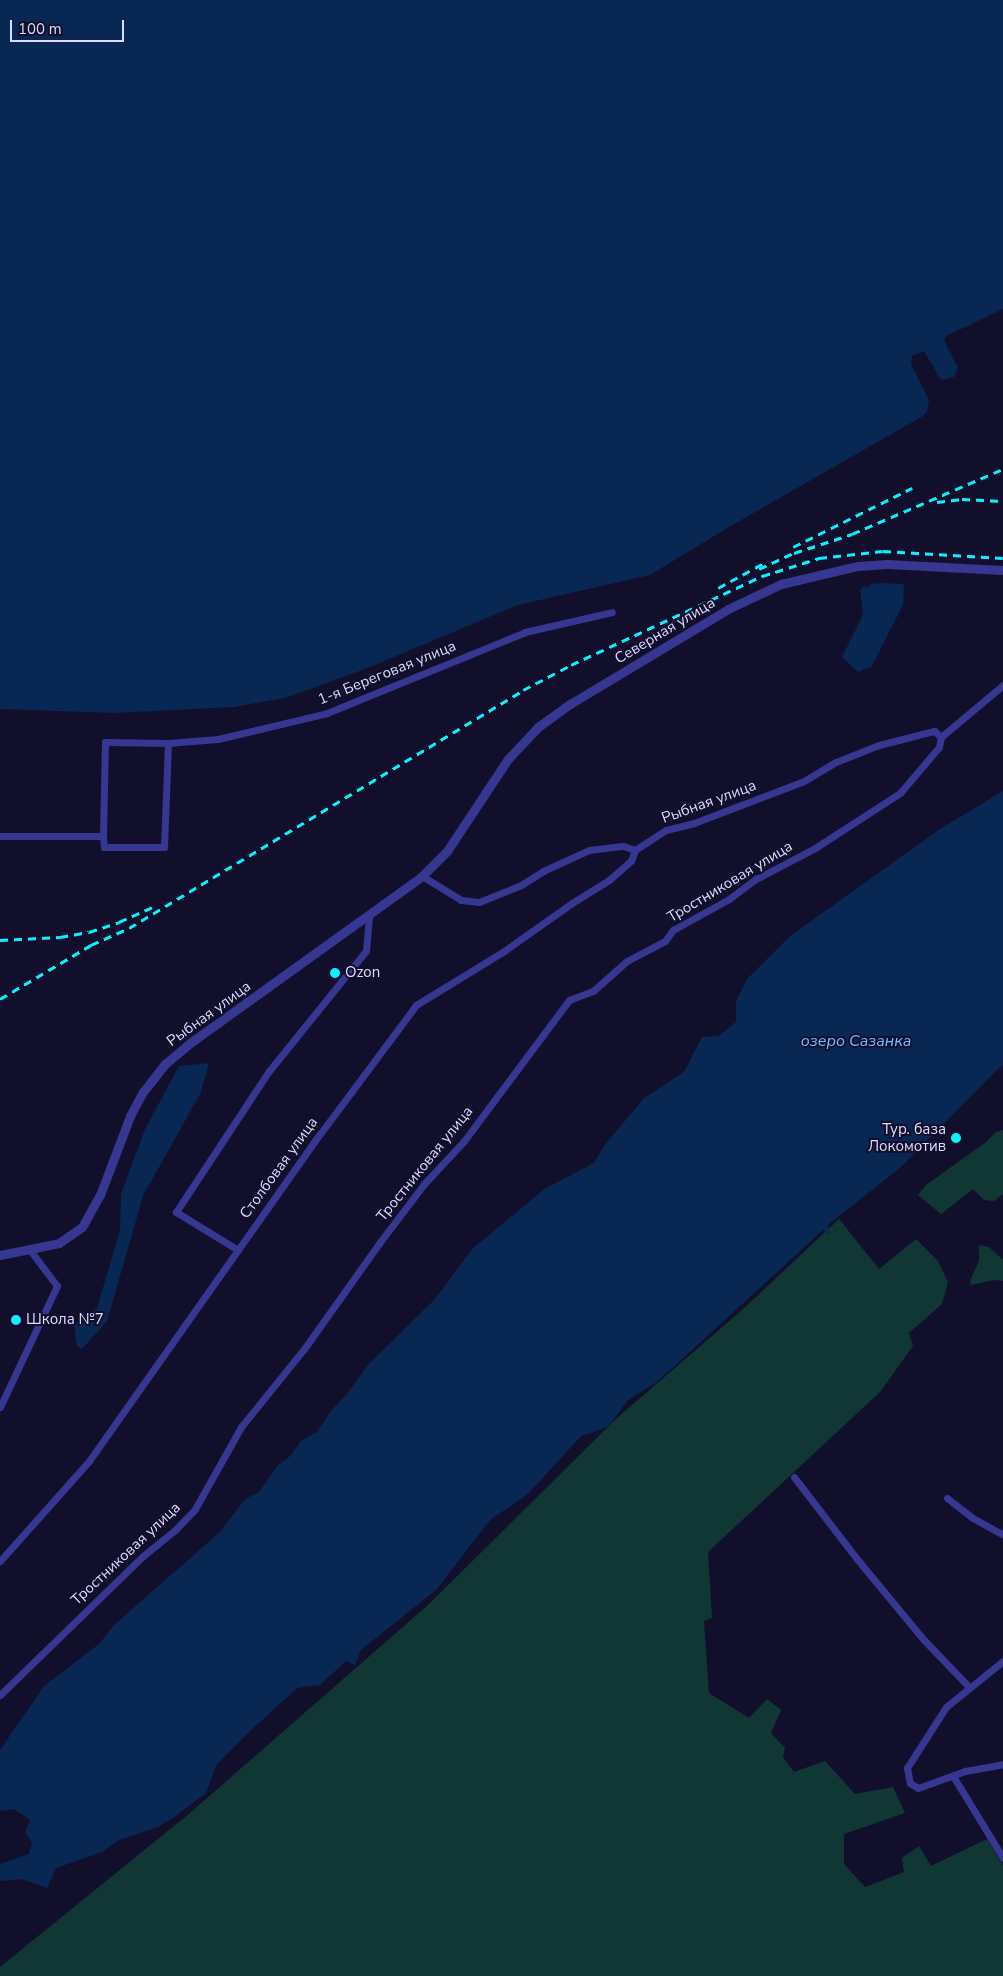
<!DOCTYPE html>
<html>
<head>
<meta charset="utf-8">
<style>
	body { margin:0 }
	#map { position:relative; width:1003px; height:1976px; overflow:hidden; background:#120f2d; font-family:"Nunito Sans",sans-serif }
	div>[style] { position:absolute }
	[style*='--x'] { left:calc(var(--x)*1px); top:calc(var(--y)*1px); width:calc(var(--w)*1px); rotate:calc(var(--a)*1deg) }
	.green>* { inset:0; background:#113734 }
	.water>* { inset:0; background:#082753 }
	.minor>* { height:7px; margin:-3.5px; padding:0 3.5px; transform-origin:3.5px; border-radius:3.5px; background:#363790 }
	.tertiary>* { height:9px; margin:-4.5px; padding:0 4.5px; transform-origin:4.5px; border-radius:4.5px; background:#363790 }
	.rail>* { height:2.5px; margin-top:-1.25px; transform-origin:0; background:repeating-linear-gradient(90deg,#07f3ff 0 8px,transparent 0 14px) }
	.dots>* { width:14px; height:14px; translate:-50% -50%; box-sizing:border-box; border:2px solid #120f2d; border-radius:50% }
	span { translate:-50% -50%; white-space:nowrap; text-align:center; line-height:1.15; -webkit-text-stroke:4px #120f2d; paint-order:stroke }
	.street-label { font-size:15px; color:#dddbff }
	.poi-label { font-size:15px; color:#dddbff }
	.left { translate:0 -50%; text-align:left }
	.right { translate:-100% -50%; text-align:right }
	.water-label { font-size:16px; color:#69c1ff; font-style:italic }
	.scale { position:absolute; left:10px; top:20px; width:114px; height:22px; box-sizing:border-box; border:2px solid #dddbff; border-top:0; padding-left:6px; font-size:15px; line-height:18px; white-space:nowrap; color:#dddbff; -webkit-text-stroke:4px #120f2d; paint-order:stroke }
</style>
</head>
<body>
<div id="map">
	<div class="green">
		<i style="clip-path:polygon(1003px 1130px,1003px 1194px,994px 1201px,984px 1200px,973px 1189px,941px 1214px,918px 1195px,926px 1185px,986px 1142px,996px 1132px)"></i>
		<i style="clip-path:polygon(839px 1219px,879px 1269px,916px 1239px,938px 1261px,948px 1282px,942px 1304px,909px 1333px,913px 1346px,880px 1392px,708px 1552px,712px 1618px,704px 1621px,709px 1693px,749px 1718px,767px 1699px,781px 1710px,771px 1733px,785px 1748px,783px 1757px,794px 1772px,825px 1761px,855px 1794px,893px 1787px,905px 1813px,844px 1834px,844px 1864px,865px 1887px,904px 1872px,902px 1858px,919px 1846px,931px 1866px,987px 1839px,1003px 1865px,1003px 1976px,0 1976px,0 1967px,190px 1813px,428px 1605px,617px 1418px,741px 1311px)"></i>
		<i style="clip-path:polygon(979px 1245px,989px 1247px,1003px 1260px,1003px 1281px,994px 1280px,971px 1285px,970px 1281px,979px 1261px)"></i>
	</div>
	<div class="water">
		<i style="clip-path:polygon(0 0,1003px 0,1003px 309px,946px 336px,944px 341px,958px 368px,954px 377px,941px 380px,924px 351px,912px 356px,911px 364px,929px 400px,927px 412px,923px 416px,729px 527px,650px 575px,518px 605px,365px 669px,285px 698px,234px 707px,114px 713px,0 709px)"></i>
		<i style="clip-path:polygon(882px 583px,904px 584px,903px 605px,872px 666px,858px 672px,842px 657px,863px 615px,860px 590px,864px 586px,868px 588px,871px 584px)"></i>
		<i style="clip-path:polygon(1003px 791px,1003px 1064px,901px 1167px,828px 1225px,830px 1236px,823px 1230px,657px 1382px,628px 1400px,608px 1427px,581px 1436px,528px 1494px,490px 1520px,436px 1590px,361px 1650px,355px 1665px,346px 1661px,320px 1685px,297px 1688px,249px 1732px,217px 1764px,206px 1793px,173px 1818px,158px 1827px,119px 1840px,102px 1852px,56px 1868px,47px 1888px,21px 1879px,0 1881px,0 1864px,29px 1854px,32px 1842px,25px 1833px,30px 1820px,14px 1809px,0 1811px,0 1750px,44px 1686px,99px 1644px,115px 1624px,220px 1532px,245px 1499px,260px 1491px,277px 1466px,289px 1457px,302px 1440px,317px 1432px,330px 1412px,346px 1395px,368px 1365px,435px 1299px,473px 1248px,546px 1188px,594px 1163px,604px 1146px,644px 1098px,684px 1072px,702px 1037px,719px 1036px,736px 1022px,736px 1001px,747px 979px,790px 936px,940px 829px)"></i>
		<i style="clip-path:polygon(209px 1063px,201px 1092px,143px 1196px,107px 1321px,82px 1349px,77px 1346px,74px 1325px,97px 1308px,120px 1230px,121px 1194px,145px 1129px,179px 1066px)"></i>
	</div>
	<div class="minor">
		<i style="--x:0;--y:836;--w:103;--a:0"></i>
		<i style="--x:103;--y:836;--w:11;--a:85"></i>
		<i style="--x:104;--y:847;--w:60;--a:0"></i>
		<i style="--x:164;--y:847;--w:104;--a:-87.8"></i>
		<i style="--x:103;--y:836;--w:94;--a:-88.8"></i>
		<i style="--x:105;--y:742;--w:63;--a:0.9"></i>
		<i style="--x:168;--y:743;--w:50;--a:-4.6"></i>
		<i style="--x:218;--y:739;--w:112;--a:-13.4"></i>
		<i style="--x:327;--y:713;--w:214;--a:-22.2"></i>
		<i style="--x:525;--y:632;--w:89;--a:-12.9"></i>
		<i style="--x:422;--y:876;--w:46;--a:31.6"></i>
		<i style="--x:461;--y:900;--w:18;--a:6"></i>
		<i style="--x:479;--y:902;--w:45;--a:-22"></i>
		<i style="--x:521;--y:885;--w:26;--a:-32"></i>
		<i style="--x:543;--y:871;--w:51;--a:-24.5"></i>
		<i style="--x:589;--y:850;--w:34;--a:-7"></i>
		<i style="--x:623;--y:846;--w:13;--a:18"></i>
		<i style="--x:635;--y:850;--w:37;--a:-33"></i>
		<i style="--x:666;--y:830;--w:29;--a:-14"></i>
		<i style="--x:694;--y:823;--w:118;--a:-20.9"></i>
		<i style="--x:804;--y:781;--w:37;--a:-31"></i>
		<i style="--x:836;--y:762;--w:46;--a:-21.6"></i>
		<i style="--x:879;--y:745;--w:57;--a:-14.3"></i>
		<i style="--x:934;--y:731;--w:9;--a:41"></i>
		<i style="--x:941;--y:737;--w:81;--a:-40"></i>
		<i style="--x:238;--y:1250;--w:73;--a:-148.5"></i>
		<i style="--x:176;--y:1212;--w:169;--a:-56.6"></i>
		<i style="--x:269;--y:1071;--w:154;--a:-51.1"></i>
		<i style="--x:366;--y:951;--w:35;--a:-85"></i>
		<i style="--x:0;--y:1407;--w:134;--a:-64.8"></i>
		<i style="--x:57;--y:1286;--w:45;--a:-126.9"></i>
		<i style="--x:794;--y:1477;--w:103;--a:52.5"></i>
		<i style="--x:857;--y:1559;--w:105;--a:50.4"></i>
		<i style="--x:924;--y:1640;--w:66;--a:46.2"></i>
		<i style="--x:947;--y:1498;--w:31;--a:38"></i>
		<i style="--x:971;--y:1517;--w:37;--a:29"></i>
		<i style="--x:0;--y:1561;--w:134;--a:-48.3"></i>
		<i style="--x:89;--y:1461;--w:400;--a:-54.8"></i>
		<i style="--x:320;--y:1134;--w:161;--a:-53.3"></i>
		<i style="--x:416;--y:1005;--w:103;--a:-31.5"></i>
		<i style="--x:504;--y:951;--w:83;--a:-35.2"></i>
		<i style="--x:572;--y:903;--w:44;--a:-31.9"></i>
		<i style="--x:609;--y:880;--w:29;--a:-41"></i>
		<i style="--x:631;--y:861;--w:12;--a:-70"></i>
		<i style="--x:1003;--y:1661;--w:73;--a:141.1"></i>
		<i style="--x:946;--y:1707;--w:72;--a:122.6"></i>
		<i style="--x:907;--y:1768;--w:15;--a:79"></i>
		<i style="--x:910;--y:1783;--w:9;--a:32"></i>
		<i style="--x:918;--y:1788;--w:50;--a:-19.9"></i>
		<i style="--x:965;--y:1771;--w:39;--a:-10"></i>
		<i style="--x:0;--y:1695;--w:199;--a:-44.2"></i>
		<i style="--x:143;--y:1556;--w:41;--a:-39.1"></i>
		<i style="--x:175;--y:1530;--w:29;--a:-46"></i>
		<i style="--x:195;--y:1509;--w:94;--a:-60.7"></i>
		<i style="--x:241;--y:1427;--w:100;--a:-51.1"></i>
		<i style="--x:304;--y:1349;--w:131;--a:-54.6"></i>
		<i style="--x:380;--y:1242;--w:73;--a:-52.8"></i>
		<i style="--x:424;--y:1184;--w:59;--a:-47.1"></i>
		<i style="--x:464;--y:1141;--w:176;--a:-53.3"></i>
		<i style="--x:569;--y:1000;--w:26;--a:-21"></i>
		<i style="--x:593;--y:991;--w:45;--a:-41.4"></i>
		<i style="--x:627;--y:961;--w:43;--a:-27.8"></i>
		<i style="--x:665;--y:941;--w:14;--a:-54"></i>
		<i style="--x:673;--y:930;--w:64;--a:-29"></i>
		<i style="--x:729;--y:899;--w:34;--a:-37"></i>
		<i style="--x:756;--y:879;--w:67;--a:-27.7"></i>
		<i style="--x:815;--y:848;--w:101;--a:-32.9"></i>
		<i style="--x:900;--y:793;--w:60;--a:-49.7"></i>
		<i style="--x:939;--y:747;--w:10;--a:-79"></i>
		<i style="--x:953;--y:1776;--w:96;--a:58.6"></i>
	</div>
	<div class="tertiary">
		<i style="--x:0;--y:1255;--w:60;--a:-11.5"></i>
		<i style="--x:59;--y:1243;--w:28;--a:-35"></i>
		<i style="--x:82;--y:1227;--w:37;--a:-61"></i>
		<i style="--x:100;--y:1195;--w:85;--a:-69.2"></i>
		<i style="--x:130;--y:1116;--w:27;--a:-62"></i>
		<i style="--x:143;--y:1092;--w:36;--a:-52"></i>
		<i style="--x:165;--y:1064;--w:33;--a:-40"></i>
		<i style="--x:190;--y:1043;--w:286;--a:-35.7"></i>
		<i style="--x:422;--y:876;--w:35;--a:-45"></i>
		<i style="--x:447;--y:851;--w:110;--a:-56.5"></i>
		<i style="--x:508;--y:759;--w:44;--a:-46.8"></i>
		<i style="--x:538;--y:727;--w:39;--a:-36"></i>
		<i style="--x:570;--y:704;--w:184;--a:-31"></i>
		<i style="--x:728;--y:609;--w:59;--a:-25.3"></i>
		<i style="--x:781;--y:584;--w:79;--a:-13.2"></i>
		<i style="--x:858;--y:566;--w:29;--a:-4"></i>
		<i style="--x:887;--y:564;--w:116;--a:3"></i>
	</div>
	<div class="rail">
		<i style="--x:937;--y:502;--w:25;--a:-7"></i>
		<i style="--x:962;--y:499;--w:41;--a:2.8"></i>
		<i style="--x:793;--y:547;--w:133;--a:-26.4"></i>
		<i style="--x:759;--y:569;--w:38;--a:-25"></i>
		<i style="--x:794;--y:553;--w:61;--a:-18.1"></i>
		<i style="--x:852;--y:534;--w:164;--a:-23.3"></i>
		<i style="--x:718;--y:588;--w:52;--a:-28.5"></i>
		<i style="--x:0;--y:940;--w:60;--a:-2.9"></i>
		<i style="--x:60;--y:937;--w:29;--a:-10"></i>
		<i style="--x:89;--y:932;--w:32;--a:-18"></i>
		<i style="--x:119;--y:922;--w:36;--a:-24"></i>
		<i style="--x:0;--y:999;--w:106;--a:-30.7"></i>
		<i style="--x:91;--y:945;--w:42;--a:-24.1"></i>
		<i style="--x:129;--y:928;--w:460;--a:-31.1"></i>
		<i style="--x:523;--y:690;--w:54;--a:-27.5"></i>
		<i style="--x:571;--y:665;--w:211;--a:-25"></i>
		<i style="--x:762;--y:576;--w:60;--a:-17.5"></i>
		<i style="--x:819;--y:558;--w:64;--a:-6.2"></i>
		<i style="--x:883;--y:551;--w:120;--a:3.3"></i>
	</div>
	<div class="dots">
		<i style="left:335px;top:973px;background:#07f3ff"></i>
		<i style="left:956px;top:1138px;background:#07f3ff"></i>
		<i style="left:16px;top:1320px;background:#07f3ff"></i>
	</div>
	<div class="street-label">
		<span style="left:665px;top:631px;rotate:-31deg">Северная улица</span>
		<span style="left:387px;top:673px;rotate:-22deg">1-я Береговая улица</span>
		<span style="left:709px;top:802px;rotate:-20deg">Рыбная улица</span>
		<span style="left:730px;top:882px;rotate:-31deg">Тростниковая улица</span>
		<span style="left:209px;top:1014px;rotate:-36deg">Рыбная улица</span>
		<span style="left:425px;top:1164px;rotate:-51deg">Тростниковая улица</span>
		<span style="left:279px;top:1168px;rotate:-54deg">Столбовая улица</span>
		<span style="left:126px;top:1554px;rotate:-43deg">Тростниковая улица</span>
	</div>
	<div class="poi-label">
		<span class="left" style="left:345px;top:973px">Ozon</span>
		<span class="right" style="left:946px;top:1138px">Тур. база<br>Локомотив</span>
		<span class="left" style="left:26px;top:1320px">Школа №7</span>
	</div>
	<div class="water-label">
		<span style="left:856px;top:1041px">озеро Сазанка</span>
	</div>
	<div class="scale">100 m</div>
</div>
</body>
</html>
